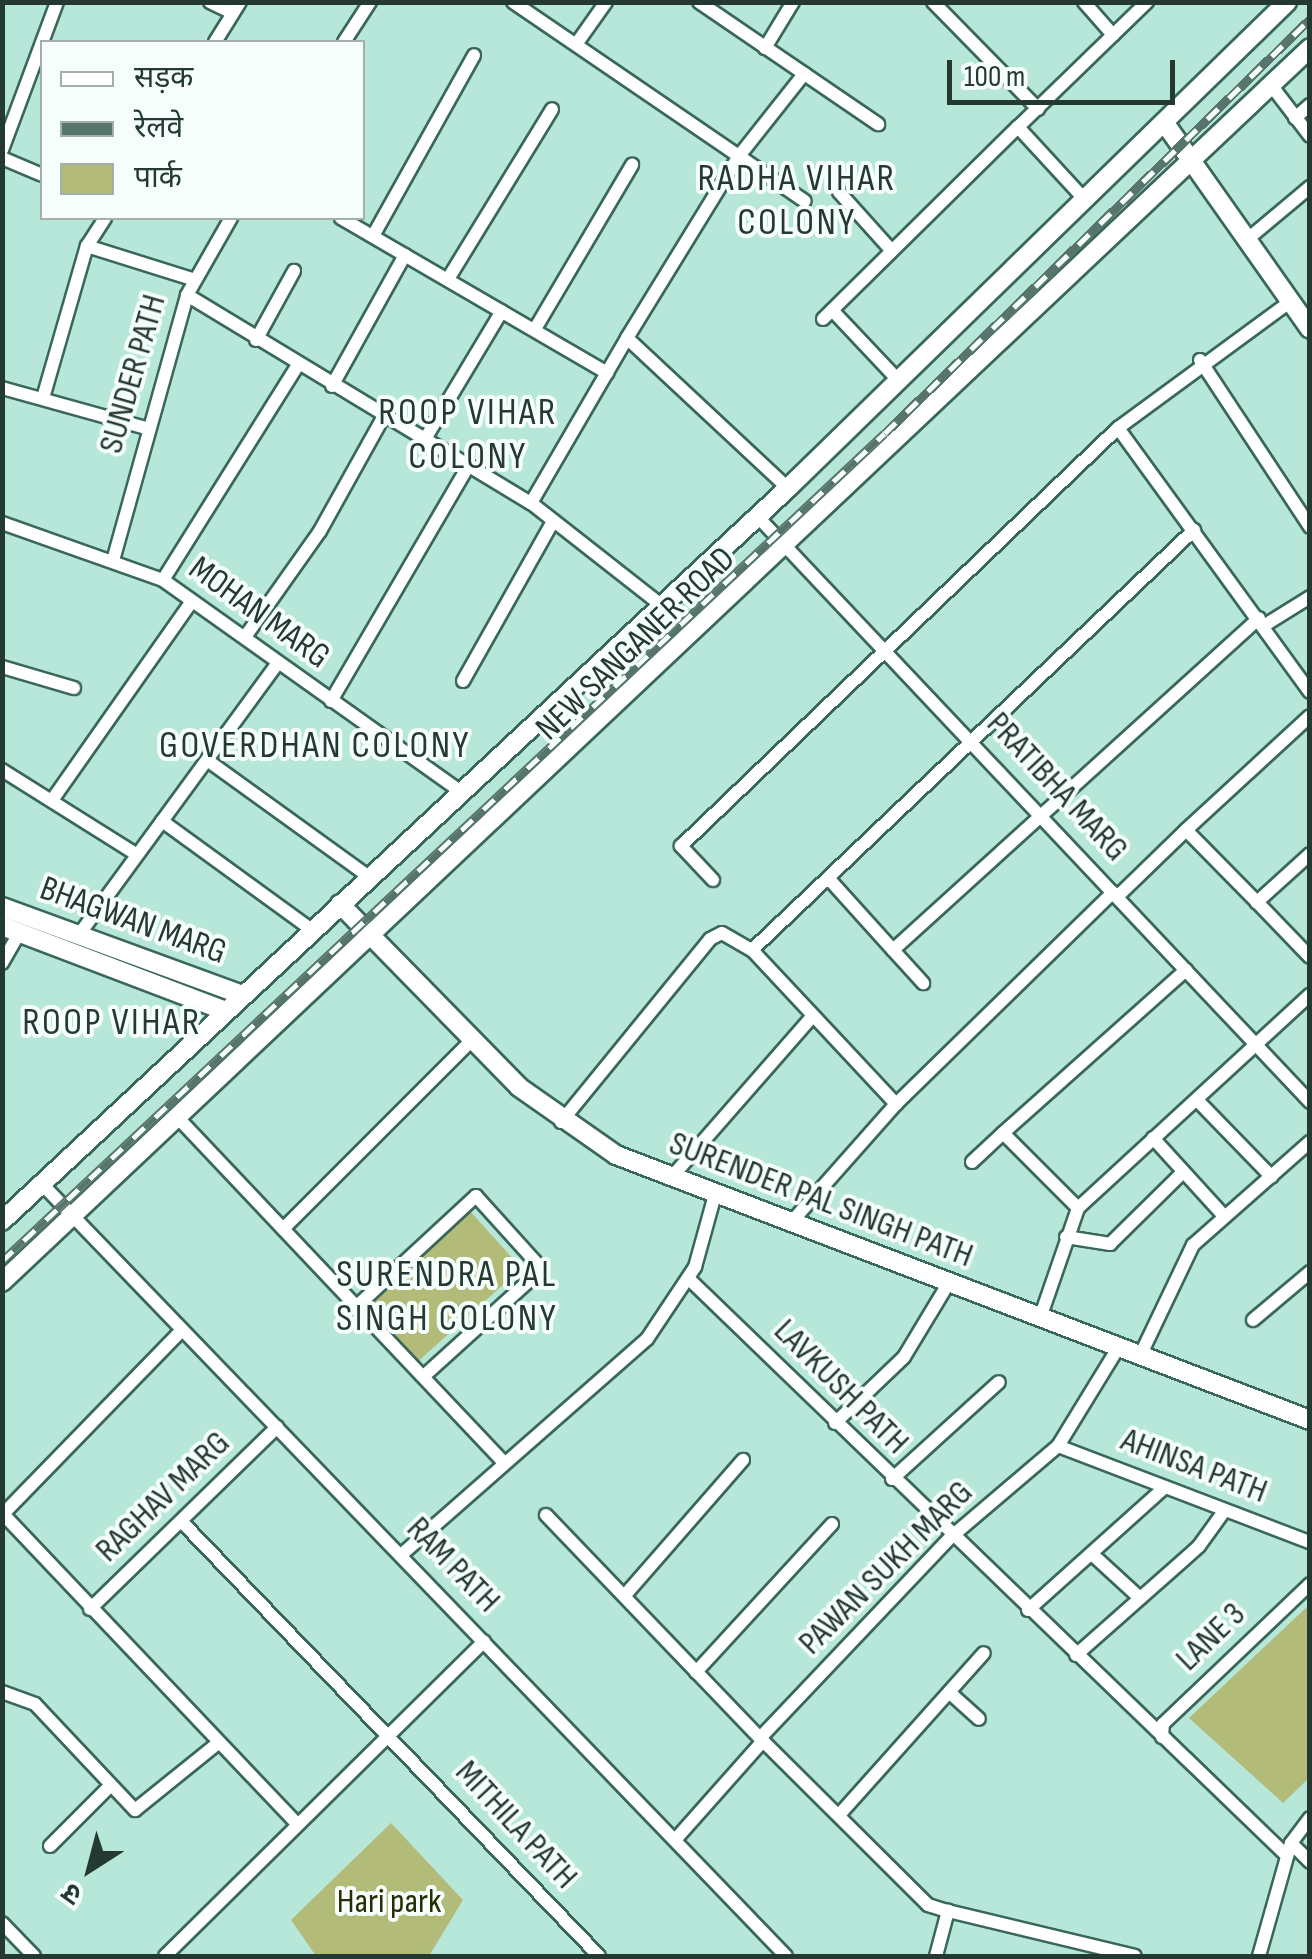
<!DOCTYPE html>
<html>
<head>
<meta charset="utf-8">
<style>
	body { margin:0 }
	#map { position:relative; width:1312px; height:1959px; overflow:hidden; background:#b7e7d9; font-family:"Sofia Sans Condensed","Noto Sans Devanagari",sans-serif }
	div>[style] { position:absolute }
	[style*='--x'] { left:calc(var(--x)*1px); top:calc(var(--y)*1px); width:calc(var(--w)*1px); rotate:calc(var(--a)*1deg) }
	.green>* { inset:0; background:#b2bc78; transform-origin:0 0 }
	.roads { filter:drop-shadow(2px 0 #3a675c) drop-shadow(-2px 0 #3a675c) drop-shadow(0 2px #3a675c) drop-shadow(0 -2px #3a675c) }
	.street>* { height:12px; margin:-6px; padding:0 6px; transform-origin:6px; border-radius:6px; background:#fff }
	.secondary>* { height:18px; margin:-9px; padding:0 9px; transform-origin:9px; border-radius:9px; background:#fff }
	.rail>* { height:9px; margin-top:-4.5px; transform-origin:0; background:repeating-linear-gradient(90deg,#f5fefb 0 15px,#57756c 0 30px); box-sizing:border-box; border-block:2px solid #57756c }
	span { translate:-50% -50%; white-space:nowrap; text-align:center; line-height:1.15; -webkit-text-stroke:8px #f5fefb; paint-order:stroke }
	.street-label { font-size:35px; color:#253933 }
	.park-label { font-size:35px; color:#282c02 }
	.neighbourhood-label { font-size:38px; color:#253933; letter-spacing:2.5px }
	.frame { position:absolute; inset:0; border:5px solid #253933; pointer-events:none }
	.legend { position:absolute; left:40px; top:40px; width:325px; height:180px; box-sizing:border-box; background:#f5fefb; border:2px solid #a2afab; margin:0; padding:12px 18px; list-style:none; font-size:30px; color:#253933 }
	.legend li { display:flex; align-items:center; gap:20px; height:50px }
	.legend b { width:50px; border:2px solid #a2afab }
	.north { position:absolute; left:40px; top:1819px; width:100px; height:100px; -webkit-text-stroke:8px #f5fefb; paint-order:stroke; rotate:216deg; font-size:28px; font-weight:700; line-height:40px; text-align:center; color:#253933 }
	.north::after { content:''; display:block; margin:auto; width:35px; height:45px; background:#253933; clip-path:polygon(50% 0,100% 100%,50% 72%,0 100%) }
	.scale { position:absolute; left:947px; top:60px; width:228px; height:45px; box-sizing:border-box; border:5px solid #253933; border-top:0; padding-left:12px; font-size:30px; line-height:35px; white-space:nowrap; color:#253933; -webkit-text-stroke:8px #f5fefb; paint-order:stroke }
</style>
</head>
<body>
<div id="map">
	<div class="green">
		<i style="left:470px;top:1211px;width:77px;height:142px;rotate:48deg"></i>
		<i style="clip-path:polygon(1309px 1605px,1309px 1778px,1283px 1803px,1189px 1718px)"></i>
		<i style="clip-path:polygon(391px 1823px,463px 1900px,429px 1956px,316px 1956px,291px 1920px)"></i>
	</div>
	<div class="roads">
		<div class="street">
			<i style="--x:210;--y:2;--w:25;--a:26"></i>
			<i style="--x:513;--y:2;--w:353;--a:34.3"></i>
			<i style="--x:699;--y:2;--w:217;--a:34.3"></i>
			<i style="--x:933;--y:2;--w:150;--a:45.5"></i>
			<i style="--x:1084;--y:2;--w:44;--a:48.7"></i>
			<i style="--x:215;--y:42;--w:47;--a:-58"></i>
			<i style="--x:344;--y:42;--w:48;--a:-57"></i>
			<i style="--x:577;--y:43;--w:50;--a:-54.7"></i>
			<i style="--x:765;--y:48;--w:54;--a:-58.7"></i>
			<i style="--x:1271;--y:85;--w:64;--a:52.6"></i>
			<i style="--x:1295;--y:118;--w:20;--a:-41"></i>
			<i style="--x:1018;--y:127;--w:180;--a:-44.1"></i>
			<i style="--x:2;--y:150;--w:158;--a:-69.6"></i>
			<i style="--x:2;--y:158;--w:43;--a:23"></i>
			<i style="--x:839;--y:192;--w:78;--a:48.1"></i>
			<i style="--x:341;--y:218;--w:308;--a:30.2"></i>
			<i style="--x:373;--y:236;--w:207;--a:-60.8"></i>
			<i style="--x:1249;--y:238;--w:80;--a:-39.9"></i>
			<i style="--x:87;--y:246;--w:33;--a:-57"></i>
			<i style="--x:448;--y:279;--w:199;--a:-58.5"></i>
			<i style="--x:187;--y:295;--w:402;--a:31.2"></i>
			<i style="--x:531;--y:503;--w:165;--a:38.1"></i>
			<i style="--x:1291;--y:301;--w:215;--a:143.7"></i>
			<i style="--x:1118;--y:428;--w:326;--a:54"></i>
			<i style="--x:832;--y:310;--w:93;--a:46.7"></i>
			<i style="--x:823;--y:319;--w:274;--a:-44.6"></i>
			<i style="--x:1018;--y:127;--w:100;--a:47.4"></i>
			<i style="--x:535;--y:329;--w:191;--a:-59.4"></i>
			<i style="--x:627;--y:338;--w:214;--a:-58.4"></i>
			<i style="--x:739;--y:156;--w:105;--a:-51.6"></i>
			<i style="--x:256;--y:340;--w:79;--a:-61.2"></i>
			<i style="--x:1200;--y:360;--w:200;--a:56.6"></i>
			<i style="--x:332;--y:386;--w:150;--a:-60.9"></i>
			<i style="--x:2;--y:388;--w:149;--a:15.5"></i>
			<i style="--x:43;--y:398;--w:158;--a:-73.9"></i>
			<i style="--x:87;--y:246;--w:110;--a:17.4"></i>
			<i style="--x:425;--y:439;--w:149;--a:-59"></i>
			<i style="--x:531;--y:503;--w:191;--a:-59.8"></i>
			<i style="--x:627;--y:338;--w:220;--a:43"></i>
			<i style="--x:757;--y:516;--w:806;--a:46.66"></i>
			<i style="--x:2;--y:523;--w:171;--a:19.5"></i>
			<i style="--x:163;--y:580;--w:364;--a:35.4"></i>
			<i style="--x:114;--y:557;--w:272;--a:-74.4"></i>
			<i style="--x:187;--y:295;--w:89;--a:-60.3"></i>
			<i style="--x:163;--y:580;--w:252;--a:-57.9"></i>
			<i style="--x:1265;--y:625;--w:53;--a:-31.9"></i>
			<i style="--x:245;--y:637;--w:130;--a:-54.7"></i>
			<i style="--x:320;--y:531;--w:134;--a:-60.9"></i>
			<i style="--x:2;--y:667;--w:75;--a:16.3"></i>
			<i style="--x:463;--y:681;--w:184;--a:-60.6"></i>
			<i style="--x:331;--y:701;--w:273;--a:-59.7"></i>
			<i style="--x:207;--y:760;--w:200;--a:35.8"></i>
			<i style="--x:2;--y:770;--w:158;--a:32.1"></i>
			<i style="--x:55;--y:796;--w:238;--a:-54.9"></i>
			<i style="--x:162;--y:821;--w:185;--a:36"></i>
			<i style="--x:1186;--y:830;--w:168;--a:-42.6"></i>
			<i style="--x:1310;--y:854;--w:72;--a:137.8"></i>
			<i style="--x:1257;--y:902;--w:76;--a:46.1"></i>
			<i style="--x:829;--y:879;--w:96;--a:48"></i>
			<i style="--x:893;--y:950;--w:494;--a:-42.2"></i>
			<i style="--x:713;--y:880;--w:47;--a:-133.3"></i>
			<i style="--x:681;--y:846;--w:605;--a:-43.73"></i>
			<i style="--x:1118;--y:896;--w:95;--a:-44.1"></i>
			<i style="--x:1186;--y:830;--w:101;--a:45.4"></i>
			<i style="--x:78;--y:936;--w:338;--a:-53.8"></i>
			<i style="--x:752;--y:950;--w:211;--a:46.9"></i>
			<i style="--x:896;--y:1104;--w:160;--a:131.5"></i>
			<i style="--x:893;--y:950;--w:45;--a:47.7"></i>
			<i style="--x:2;--y:963;--w:36;--a:-60"></i>
			<i style="--x:1197;--y:1100;--w:107;--a:45.8"></i>
			<i style="--x:896;--y:1104;--w:303;--a:-44.3"></i>
			<i style="--x:180;--y:1120;--w:470;--a:46.6"></i>
			<i style="--x:561;--y:1122;--w:236;--a:-50.8"></i>
			<i style="--x:710;--y:939;--w:13;--a:-27"></i>
			<i style="--x:722;--y:933;--w:34;--a:30"></i>
			<i style="--x:752;--y:950;--w:610;--a:-43.54"></i>
			<i style="--x:1153;--y:1138;--w:105;--a:47.7"></i>
			<i style="--x:972;--y:1162;--w:42;--a:-43.1"></i>
			<i style="--x:670;--y:1179;--w:215;--a:-48.8"></i>
			<i style="--x:42;--y:1184;--w:1072;--a:46.06"></i>
			<i style="--x:1078;--y:1208;--w:106;--a:-135"></i>
			<i style="--x:1003;--y:1133;--w:245;--a:-41.7"></i>
			<i style="--x:283;--y:1229;--w:269;--a:-45"></i>
			<i style="--x:1066;--y:1237;--w:45;--a:9"></i>
			<i style="--x:1110;--y:1244;--w:103;--a:-44.6"></i>
			<i style="--x:689;--y:1279;--w:830;--a:43.97"></i>
			<i style="--x:355;--y:1308;--w:165;--a:-42.8"></i>
			<i style="--x:476;--y:1196;--w:98;--a:47.9"></i>
			<i style="--x:542;--y:1269;--w:159;--a:137.8"></i>
			<i style="--x:1040;--y:1318;--w:116;--a:-70.9"></i>
			<i style="--x:1078;--y:1208;--w:315;--a:-42.6"></i>
			<i style="--x:1253;--y:1320;--w:75;--a:-40.1"></i>
			<i style="--x:182;--y:1330;--w:257;--a:134.2"></i>
			<i style="--x:3;--y:1514;--w:427;--a:46.5"></i>
			<i style="--x:1140;--y:1356;--w:123;--a:-64.5"></i>
			<i style="--x:1193;--y:1245;--w:156;--a:-41.4"></i>
			<i style="--x:835;--y:1423;--w:95;--a:-43.7"></i>
			<i style="--x:904;--y:1357;--w:85;--a:-58.9"></i>
			<i style="--x:1058;--y:1446;--w:270;--a:20.9"></i>
			<i style="--x:892;--y:1479;--w:144;--a:-42.2"></i>
			<i style="--x:546;--y:1515;--w:313;--a:46.2"></i>
			<i style="--x:181;--y:1521;--w:603;--a:46.14"></i>
			<i style="--x:401;--y:1555;--w:327;--a:-41.3"></i>
			<i style="--x:647;--y:1339;--w:87;--a:-56.3"></i>
			<i style="--x:695;--y:1267;--w:75;--a:-74.5"></i>
			<i style="--x:1093;--y:1555;--w:64;--a:42.5"></i>
			<i style="--x:626;--y:1594;--w:178;--a:-48.9"></i>
			<i style="--x:90;--y:1609;--w:261;--a:-44.2"></i>
			<i style="--x:1028;--y:1610;--w:184;--a:-41.9"></i>
			<i style="--x:1076;--y:1655;--w:164;--a:-41.5"></i>
			<i style="--x:1199;--y:1546;--w:44;--a:-54.2"></i>
			<i style="--x:696;--y:1672;--w:201;--a:-47.4"></i>
			<i style="--x:2;--y:1692;--w:35;--a:20"></i>
			<i style="--x:35;--y:1704;--w:146;--a:46.7"></i>
			<i style="--x:135;--y:1810;--w:107;--a:-38.9"></i>
			<i style="--x:949;--y:1692;--w:40;--a:42"></i>
			<i style="--x:1162;--y:1737;--w:13;--a:-86"></i>
			<i style="--x:1163;--y:1724;--w:203;--a:-43.6"></i>
			<i style="--x:760;--y:1738;--w:277;--a:-46.5"></i>
			<i style="--x:951;--y:1537;--w:140;--a:-40.4"></i>
			<i style="--x:1058;--y:1446;--w:115;--a:-58.5"></i>
			<i style="--x:839;--y:1815;--w:217;--a:-48.2"></i>
			<i style="--x:675;--y:1840;--w:132;--a:-48.4"></i>
			<i style="--x:763;--y:1741;--w:233;--a:44.8"></i>
			<i style="--x:928;--y:1905;--w:21;--a:17"></i>
			<i style="--x:1291;--y:1843;--w:27;--a:45"></i>
			<i style="--x:50;--y:1846;--w:83;--a:-45"></i>
			<i style="--x:2;--y:1923;--w:46;--a:45.9"></i>
			<i style="--x:165;--y:1956;--w:448;--a:-44.6"></i>
			<i style="--x:936;--y:1956;--w:47;--a:-75.1"></i>
			<i style="--x:948;--y:1911;--w:192;--a:13.5"></i>
			<i style="--x:1259;--y:1956;--w:117;--a:-74.2"></i>
			<i style="--x:1291;--y:1843;--w:31;--a:-53"></i>
		</div>
		<div class="secondary">
			<i style="--x:1164;--y:122;--w:253;--a:54.8"></i>
			<i style="--x:340;--y:904;--w:256;--a:45.6"></i>
			<i style="--x:519;--y:1087;--w:118;--a:35"></i>
			<i style="--x:616;--y:1155;--w:743;--a:20.9"></i>
			<i style="--x:2;--y:907;--w:256;--a:20.1"></i>
			<i style="--x:2;--y:926;--w:240;--a:20.8"></i>
			<i style="--x:2;--y:1221;--w:1075;--a:-43"></i>
			<i style="--x:788;--y:488;--w:697;--a:-44.24"></i>
			<i style="--x:2;--y:1282;--w:1798;--a:-43.33"></i>
		</div>
	</div>
	<div class="rail">
		<i style="--x:2;--y:1261;--w:1210;--a:-43.16"></i>
		<i style="--x:885;--y:433;--w:593;--a:-44.25"></i>
	</div>
	<div class="street-label">
		<span style="left:133px;top:374px;rotate:-74deg">SUNDER PATH</span>
		<span style="left:259px;top:613px;rotate:36deg">MOHAN MARG</span>
		<span style="left:636px;top:644px;rotate:-44deg">NEW SANGANER ROAD</span>
		<span style="left:1057px;top:787px;rotate:47deg">PRATIBHA MARG</span>
		<span style="left:133px;top:921px;rotate:20deg">BHAGWAN MARG</span>
		<span style="left:821px;top:1200px;rotate:21deg">SURENDER PAL SINGH PATH</span>
		<span style="left:841px;top:1387px;rotate:45deg">LAVKUSH PATH</span>
		<span style="left:1194px;top:1466px;rotate:21deg">AHINSA PATH</span>
		<span style="left:163px;top:1497px;rotate:-44deg">RAGHAV MARG</span>
		<span style="left:453px;top:1565px;rotate:46deg">RAM PATH</span>
		<span style="left:886px;top:1568px;rotate:-45deg">PAWAN SUKH MARG</span>
		<span style="left:1211px;top:1637px;rotate:-44deg">LANE 3</span>
		<span style="left:516px;top:1825px;rotate:47deg">MITHILA PATH</span>
	</div>
	<div class="park-label">
		<span style="left:389px;top:1902px">Hari park</span>
	</div>
	<div class="neighbourhood-label">
		<span style="left:797px;top:201px">RADHA VIHAR<br>COLONY</span>
		<span style="left:468px;top:435px">ROOP VIHAR<br>COLONY</span>
		<span style="left:315px;top:746px">GOVERDHAN COLONY</span>
		<span style="left:112px;top:1023px">ROOP VIHAR</span>
		<span style="left:447px;top:1297px">SURENDRA PAL<br>SINGH COLONY</span>
	</div>
	<div class="frame"></div>
	<ul class="legend">
	<li><b style="height:12px;background:#fff"></b>सड़क</li>
	<li><b style="height:12px;background:#57756c"></b>रेलवे</li>
	<li><b style="height:28px;background:#b2bc78"></b>पार्क</li>
	</ul>
	<div class="north">उ</div>
	<div class="scale">100 m</div>
</div>
</body>
</html>
